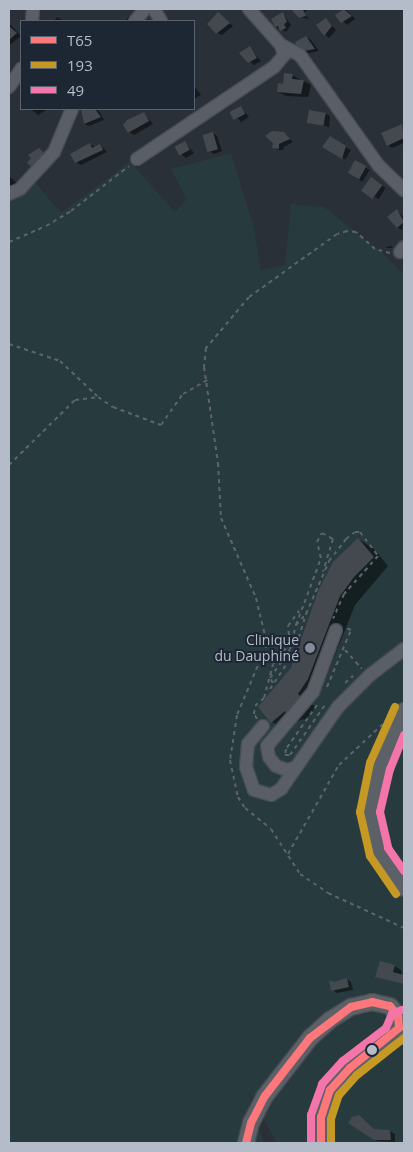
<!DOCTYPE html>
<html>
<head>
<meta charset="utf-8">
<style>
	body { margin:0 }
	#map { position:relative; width:413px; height:1152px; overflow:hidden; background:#2a3038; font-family:"Open Sans",sans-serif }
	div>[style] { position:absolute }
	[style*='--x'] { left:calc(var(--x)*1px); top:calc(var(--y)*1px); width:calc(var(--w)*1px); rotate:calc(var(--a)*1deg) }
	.green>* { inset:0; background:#273a3e }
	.shadow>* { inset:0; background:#0007; transform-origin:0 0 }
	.building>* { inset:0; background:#444950; transform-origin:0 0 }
	.path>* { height:2px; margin-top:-1px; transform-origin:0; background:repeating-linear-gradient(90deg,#5d636a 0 4px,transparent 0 8px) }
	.roads { filter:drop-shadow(1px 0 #484c53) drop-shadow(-1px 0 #484c53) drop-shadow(0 1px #484c53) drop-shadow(0 -1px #484c53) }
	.minor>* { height:12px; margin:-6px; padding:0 6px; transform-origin:6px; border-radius:6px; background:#5a5e66 }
	.major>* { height:16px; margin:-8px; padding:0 8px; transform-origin:8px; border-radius:8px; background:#5c6168 }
	.bus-1>* { height:8px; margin:-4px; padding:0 4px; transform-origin:4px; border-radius:4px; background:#fd777b }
	.bus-2>* { height:8px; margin:-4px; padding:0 4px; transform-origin:4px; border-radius:4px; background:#c69924 }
	.bus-3>* { height:8px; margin:-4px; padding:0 4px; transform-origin:4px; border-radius:4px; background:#f475a9 }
	.dots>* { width:14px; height:14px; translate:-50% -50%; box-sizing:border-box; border:2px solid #1d2633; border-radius:50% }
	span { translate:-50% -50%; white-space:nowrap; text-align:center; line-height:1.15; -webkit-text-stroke:4px #1d2633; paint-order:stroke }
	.poi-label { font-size:14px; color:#b4bcc9 }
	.right { translate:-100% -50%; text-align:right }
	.frame { position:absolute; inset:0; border:10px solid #b4bcc9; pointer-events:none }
	.legend { position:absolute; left:20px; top:20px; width:175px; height:90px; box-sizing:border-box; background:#1d2633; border:1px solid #59626f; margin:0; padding:6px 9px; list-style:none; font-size:15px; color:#b4bcc9 }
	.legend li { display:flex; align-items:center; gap:10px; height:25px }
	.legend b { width:25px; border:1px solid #59626f }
</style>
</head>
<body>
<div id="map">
	<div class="green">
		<i style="clip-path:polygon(231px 153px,254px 228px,261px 270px,285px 265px,291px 204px,324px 207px,378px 249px,404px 275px,404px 1143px,277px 1143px,248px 1091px,264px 1143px,9px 1143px,9px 198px,34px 181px,61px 213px,130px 162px,175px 212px,187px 199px,171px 169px)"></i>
	</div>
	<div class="shadow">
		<i style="clip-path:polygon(293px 9px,308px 9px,304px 13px,309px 19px,300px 17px)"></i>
		<i style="clip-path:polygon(346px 9px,355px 19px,347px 25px,337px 15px)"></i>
		<i style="clip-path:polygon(133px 12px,141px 21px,125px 21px)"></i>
		<i style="clip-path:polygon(283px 14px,291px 25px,286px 32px,276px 27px)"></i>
		<i style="clip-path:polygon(220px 15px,233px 26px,222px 35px,217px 33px)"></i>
		<i style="clip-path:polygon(57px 17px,62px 20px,64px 21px,54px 21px)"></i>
		<i style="clip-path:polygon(326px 19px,336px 30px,329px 38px,317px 26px)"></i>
		<i style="clip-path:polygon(9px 23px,21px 36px,11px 44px,9px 43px)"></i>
		<i style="clip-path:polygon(306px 37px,311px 40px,319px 51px,305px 54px,300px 51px)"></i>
		<i style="clip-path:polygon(250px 48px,261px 61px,254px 65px,241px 54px)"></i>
		<i style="clip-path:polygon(292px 75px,311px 85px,308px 97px,286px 96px,278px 92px)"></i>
		<i style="clip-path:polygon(194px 86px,201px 95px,194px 99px)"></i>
		<i style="clip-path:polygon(240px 107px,249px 117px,241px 122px,232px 112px)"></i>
		<i style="clip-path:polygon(31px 109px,48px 109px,38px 115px)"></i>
		<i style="clip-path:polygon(98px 109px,104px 120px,89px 126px,84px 124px,83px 110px)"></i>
		<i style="clip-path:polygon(144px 114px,153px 124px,134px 135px,129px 132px)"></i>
		<i style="clip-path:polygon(326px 114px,330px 116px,329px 127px,309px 122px)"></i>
		<i style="clip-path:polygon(402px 126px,404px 143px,392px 148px,388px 145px,383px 134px)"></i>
		<i style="clip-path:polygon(213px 133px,217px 136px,222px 151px,214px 154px,209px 151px)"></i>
		<i style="clip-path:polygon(284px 134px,293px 142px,284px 147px,283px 150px,278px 150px,274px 147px)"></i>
		<i style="left:330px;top:138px;width:24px;height:11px;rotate:30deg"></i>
		<i style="clip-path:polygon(185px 143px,194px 153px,186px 158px,182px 155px)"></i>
		<i style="clip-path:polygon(90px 144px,95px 147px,100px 145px,107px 152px,81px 165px,76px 162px)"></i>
		<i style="left:355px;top:161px;width:17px;height:14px;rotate:31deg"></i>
		<i style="clip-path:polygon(10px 177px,19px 185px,9px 193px,9px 178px)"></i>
		<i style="left:371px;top:179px;width:17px;height:13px;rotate:31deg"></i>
		<i style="clip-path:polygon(397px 211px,404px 217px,402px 230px,397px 227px)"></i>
		<i style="clip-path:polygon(391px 246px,393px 248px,386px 248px,386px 247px)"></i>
		<i style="clip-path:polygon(358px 539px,373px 548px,388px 566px,355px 605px,322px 688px,311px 704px,315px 706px,313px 710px,306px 719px,300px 720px,286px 730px,272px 722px,278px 687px,297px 660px)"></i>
		<i style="clip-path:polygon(394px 966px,401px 970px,404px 984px,377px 976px)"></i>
		<i style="clip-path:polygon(347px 979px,351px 982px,353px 990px,337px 993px,333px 990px)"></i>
		<i style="clip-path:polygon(349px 1123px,379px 1138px,390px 1131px,395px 1134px,395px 1142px,377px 1141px)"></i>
	</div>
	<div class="building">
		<i style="clip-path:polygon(291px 9px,303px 10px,306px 16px,299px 18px)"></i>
		<i style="clip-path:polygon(344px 9px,352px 16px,341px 23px,335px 15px)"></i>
		<i style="clip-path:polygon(218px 12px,230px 23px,216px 34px,207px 24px)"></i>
		<i style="clip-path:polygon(283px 12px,287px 22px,284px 24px,286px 28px,280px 31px,278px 26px,275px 27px,271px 19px)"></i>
		<i style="clip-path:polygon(326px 18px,332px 26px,324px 36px,316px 25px)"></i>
		<i style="clip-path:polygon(9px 26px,17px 33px,9px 40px)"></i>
		<i style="clip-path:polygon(306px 36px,315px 49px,299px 52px,295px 42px)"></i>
		<i style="clip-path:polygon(250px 46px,257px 58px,248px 63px,239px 53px)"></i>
		<i style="clip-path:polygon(284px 73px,293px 74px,292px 79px,304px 80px,301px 94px,277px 92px,278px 83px,283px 84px)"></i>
		<i style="left:241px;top:106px;width:9px;height:13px;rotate:63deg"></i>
		<i style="clip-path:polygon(81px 109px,95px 109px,101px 117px,84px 124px)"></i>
		<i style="left:309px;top:110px;width:17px;height:13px;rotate:10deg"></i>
		<i style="clip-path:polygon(144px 112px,149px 121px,128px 133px,123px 125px,127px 120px)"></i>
		<i style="clip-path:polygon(402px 124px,404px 138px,387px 146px,381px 133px)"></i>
		<i style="clip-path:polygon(272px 131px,284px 132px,290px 139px,279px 144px,279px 149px,272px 148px,273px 143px,265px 136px)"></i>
		<i style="left:213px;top:132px;width:18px;height:11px;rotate:74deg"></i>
		<i style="clip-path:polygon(330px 136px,346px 146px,342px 159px,322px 147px)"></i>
		<i style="left:185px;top:141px;width:10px;height:12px;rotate:61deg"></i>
		<i style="clip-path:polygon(90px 143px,92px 148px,100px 144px,103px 150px,75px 163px,70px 154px)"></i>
		<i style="clip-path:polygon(39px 148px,44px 153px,33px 168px,27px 163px,31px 158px,28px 155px)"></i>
		<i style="left:355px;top:160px;width:13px;height:15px;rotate:29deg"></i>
		<i style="left:371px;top:177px;width:14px;height:17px;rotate:36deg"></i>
		<i style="clip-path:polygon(397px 209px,404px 222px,397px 228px,387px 217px)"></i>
		<i style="clip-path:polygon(358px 538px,374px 557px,354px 577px,340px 596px,308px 679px,298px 694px,301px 697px,287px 714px,285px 711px,271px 723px,258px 707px,291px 668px,319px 589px,333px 562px)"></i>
		<i style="clip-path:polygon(380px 961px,395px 965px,393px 972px,404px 975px,404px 984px,375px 977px)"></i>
		<i style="clip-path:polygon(347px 978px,349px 987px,331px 991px,329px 980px,334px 982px)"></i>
		<i style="clip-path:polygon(359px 1115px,374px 1129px,390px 1130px,391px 1140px,374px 1140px,348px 1123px,352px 1117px)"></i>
	</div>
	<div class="path">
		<i style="--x:9;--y:242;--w:40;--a:-23.4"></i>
		<i style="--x:46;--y:226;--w:29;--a:-31"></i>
		<i style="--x:71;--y:211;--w:73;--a:-37.8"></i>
		<i style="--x:390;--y:253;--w:16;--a:-165"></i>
		<i style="--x:375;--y:249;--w:25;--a:-138"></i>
		<i style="--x:356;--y:232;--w:9;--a:-174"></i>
		<i style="--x:347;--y:231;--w:10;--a:163"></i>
		<i style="--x:337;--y:234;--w:108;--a:144.4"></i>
		<i style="--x:249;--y:297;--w:67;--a:130.1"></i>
		<i style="--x:206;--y:348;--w:19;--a:96"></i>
		<i style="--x:204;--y:367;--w:97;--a:81.7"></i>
		<i style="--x:218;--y:463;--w:55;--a:86.9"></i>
		<i style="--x:221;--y:518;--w:87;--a:66.4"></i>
		<i style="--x:256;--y:598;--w:47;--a:76.6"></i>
		<i style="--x:267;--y:644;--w:77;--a:112.9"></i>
		<i style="--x:237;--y:715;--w:46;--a:98.8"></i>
		<i style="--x:230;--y:760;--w:38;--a:78"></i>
		<i style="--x:238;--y:797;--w:13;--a:58"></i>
		<i style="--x:245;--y:808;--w:33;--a:39"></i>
		<i style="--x:271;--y:829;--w:54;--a:57.2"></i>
		<i style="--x:300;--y:874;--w:34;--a:34"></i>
		<i style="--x:328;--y:893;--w:84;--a:24.7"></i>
		<i style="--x:9;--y:344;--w:54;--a:18.4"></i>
		<i style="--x:60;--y:361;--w:51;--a:43.4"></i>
		<i style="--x:9;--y:465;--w:93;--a:-44.6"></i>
		<i style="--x:75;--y:400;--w:23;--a:-7"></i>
		<i style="--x:98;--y:397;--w:18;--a:34"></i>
		<i style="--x:113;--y:407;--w:51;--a:20.6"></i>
		<i style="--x:161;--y:425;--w:38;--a:-55"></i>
		<i style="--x:183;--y:394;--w:28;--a:-30"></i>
		<i style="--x:296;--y:625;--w:72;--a:-69.5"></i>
		<i style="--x:321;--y:558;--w:16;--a:-104"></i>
		<i style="--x:317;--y:542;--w:10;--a:-61"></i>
		<i style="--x:322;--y:533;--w:13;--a:29"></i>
		<i style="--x:333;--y:539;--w:34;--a:107"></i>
		<i style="--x:345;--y:650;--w:25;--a:48"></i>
		<i style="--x:273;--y:683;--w:6;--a:-121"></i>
		<i style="--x:270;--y:678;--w:35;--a:-55"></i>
		<i style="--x:290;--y:649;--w:25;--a:-76"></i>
		<i style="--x:296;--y:625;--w:13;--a:-48"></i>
		<i style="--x:345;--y:683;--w:11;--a:-41"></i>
		<i style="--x:327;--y:687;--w:62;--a:-67.2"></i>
		<i style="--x:351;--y:630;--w:5;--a:-158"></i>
		<i style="--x:270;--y:689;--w:43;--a:-56.3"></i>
		<i style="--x:294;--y:653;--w:41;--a:-72.9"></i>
		<i style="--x:306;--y:614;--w:58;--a:-66.5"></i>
		<i style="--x:329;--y:561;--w:28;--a:-52"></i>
		<i style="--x:346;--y:539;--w:11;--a:-38"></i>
		<i style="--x:355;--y:532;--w:5;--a:0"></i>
		<i style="--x:360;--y:532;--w:30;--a:53"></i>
		<i style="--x:378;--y:556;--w:51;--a:131.8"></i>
		<i style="--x:344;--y:594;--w:27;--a:114"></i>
		<i style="--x:317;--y:705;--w:54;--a:125.2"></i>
		<i style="--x:286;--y:749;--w:6;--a:99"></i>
		<i style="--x:285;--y:755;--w:5;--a:0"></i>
		<i style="--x:290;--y:755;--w:61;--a:-55"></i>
		<i style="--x:257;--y:719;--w:6;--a:-121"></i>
		<i style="--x:254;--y:714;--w:8;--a:-83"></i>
		<i style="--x:255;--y:706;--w:12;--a:-42"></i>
		<i style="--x:264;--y:698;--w:35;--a:-75"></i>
		<i style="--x:273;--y:664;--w:27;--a:-51"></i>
		<i style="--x:290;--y:643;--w:17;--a:-97"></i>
		<i style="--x:288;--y:626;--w:19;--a:-54"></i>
		<i style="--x:288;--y:854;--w:103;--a:-60.2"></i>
		<i style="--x:339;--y:765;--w:64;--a:-43.1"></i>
		<i style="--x:395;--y:1048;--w:10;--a:-24"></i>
	</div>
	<div class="roads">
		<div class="minor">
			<i style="--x:154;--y:9;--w:14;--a:60"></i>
			<i style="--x:249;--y:9;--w:48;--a:48.4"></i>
			<i style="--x:281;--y:45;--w:21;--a:28"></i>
			<i style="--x:300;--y:55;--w:136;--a:54.6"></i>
			<i style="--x:379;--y:166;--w:35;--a:44"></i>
			<i style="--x:32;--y:21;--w:12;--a:-85"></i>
			<i style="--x:135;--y:21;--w:16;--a:-50"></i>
			<i style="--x:9;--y:87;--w:22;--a:-56"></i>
			<i style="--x:137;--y:159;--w:165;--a:-33.9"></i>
			<i style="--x:274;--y:67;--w:16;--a:-50"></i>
			<i style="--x:284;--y:55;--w:10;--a:-107"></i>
			<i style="--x:9;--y:194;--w:12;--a:-24"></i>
			<i style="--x:20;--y:189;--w:50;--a:-47.4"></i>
			<i style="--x:54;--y:152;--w:47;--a:-67.3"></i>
			<i style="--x:400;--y:252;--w:6;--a:-51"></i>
			<i style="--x:263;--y:726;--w:23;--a:130"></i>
			<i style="--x:248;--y:744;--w:23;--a:95"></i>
			<i style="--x:246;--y:767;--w:24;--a:71"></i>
			<i style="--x:254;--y:790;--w:18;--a:16"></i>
			<i style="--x:271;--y:795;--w:12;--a:-31"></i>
			<i style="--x:281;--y:789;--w:100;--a:-55.2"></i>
			<i style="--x:338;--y:707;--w:45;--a:-45"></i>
			<i style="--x:370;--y:675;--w:43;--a:-37.4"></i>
			<i style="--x:294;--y:768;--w:7;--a:164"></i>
			<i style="--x:287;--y:770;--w:12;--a:-160"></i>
			<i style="--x:276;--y:766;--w:11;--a:-128"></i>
			<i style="--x:269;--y:757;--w:11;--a:-100"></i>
			<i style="--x:267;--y:746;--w:71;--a:-49.6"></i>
			<i style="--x:313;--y:692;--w:66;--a:-69.6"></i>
		</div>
		<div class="major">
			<i style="--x:404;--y:711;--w:60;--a:113.6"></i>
			<i style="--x:380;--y:766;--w:47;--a:102.3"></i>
			<i style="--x:370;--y:812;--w:41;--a:77.3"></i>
			<i style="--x:379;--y:852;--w:44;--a:55.2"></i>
			<i style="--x:246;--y:1143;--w:21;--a:-76"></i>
			<i style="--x:251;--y:1123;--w:30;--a:-63"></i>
			<i style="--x:265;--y:1096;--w:73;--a:-52.2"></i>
			<i style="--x:310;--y:1038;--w:27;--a:-42"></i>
			<i style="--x:330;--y:1020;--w:25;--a:-32"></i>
			<i style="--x:351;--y:1007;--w:22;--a:-13"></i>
			<i style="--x:372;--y:1002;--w:18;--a:13"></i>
			<i style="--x:390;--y:1006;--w:13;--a:51"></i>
			<i style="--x:398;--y:1016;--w:12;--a:85"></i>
			<i style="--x:399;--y:1028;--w:63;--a:140.8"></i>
			<i style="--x:350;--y:1068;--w:30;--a:132"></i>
			<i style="--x:330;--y:1090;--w:28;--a:108"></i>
			<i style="--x:321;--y:1117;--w:26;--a:90"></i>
		</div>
	</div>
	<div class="bus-1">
		<i style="--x:246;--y:1143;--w:21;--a:-76"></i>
		<i style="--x:251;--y:1123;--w:30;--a:-63"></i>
		<i style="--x:265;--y:1096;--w:73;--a:-52.2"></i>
		<i style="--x:310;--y:1038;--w:51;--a:-37.1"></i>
		<i style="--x:351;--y:1007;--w:22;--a:-13"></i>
		<i style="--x:372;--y:1002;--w:18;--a:13"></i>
		<i style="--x:390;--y:1006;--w:13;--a:51"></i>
		<i style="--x:398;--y:1016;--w:12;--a:85"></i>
		<i style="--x:399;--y:1028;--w:63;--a:140.8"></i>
		<i style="--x:350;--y:1068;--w:30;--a:132"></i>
		<i style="--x:330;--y:1090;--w:28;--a:108"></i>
		<i style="--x:321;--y:1117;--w:26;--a:90"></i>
	</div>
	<div class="bus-2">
		<i style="--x:395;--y:707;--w:61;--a:114.1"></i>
		<i style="--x:370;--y:763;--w:50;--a:101.5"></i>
		<i style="--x:360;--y:812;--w:45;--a:77.2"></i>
		<i style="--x:370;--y:856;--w:46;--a:55.6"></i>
		<i style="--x:331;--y:1143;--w:24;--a:-90"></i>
		<i style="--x:331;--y:1119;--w:25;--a:-72"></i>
		<i style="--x:339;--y:1095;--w:27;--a:-48"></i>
		<i style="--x:357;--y:1075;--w:60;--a:-38.2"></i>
	</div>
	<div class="bus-3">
		<i style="--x:404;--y:735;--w:37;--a:112"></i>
		<i style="--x:390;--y:769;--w:44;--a:103.1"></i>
		<i style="--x:380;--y:812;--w:37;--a:77"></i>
		<i style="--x:388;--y:848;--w:28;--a:55"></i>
		<i style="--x:311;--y:1143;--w:28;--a:-90"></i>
		<i style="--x:311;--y:1115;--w:33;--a:-70"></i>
		<i style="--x:322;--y:1084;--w:31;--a:-48"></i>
		<i style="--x:343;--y:1061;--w:54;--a:-37.5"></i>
		<i style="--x:386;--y:1028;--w:15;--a:-67"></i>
		<i style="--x:392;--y:1014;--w:11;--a:-22"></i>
	</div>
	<div class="dots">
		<i style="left:310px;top:648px;background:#848b96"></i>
		<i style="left:372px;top:1050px;background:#b4bcc9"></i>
	</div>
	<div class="poi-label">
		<span class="right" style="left:299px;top:648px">Clinique<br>du Dauphiné</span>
	</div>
	<div class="frame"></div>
	<ul class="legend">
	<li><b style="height:6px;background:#fd777b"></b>T65</li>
	<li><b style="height:6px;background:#c69924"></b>193</li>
	<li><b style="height:6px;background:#f475a9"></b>49</li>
	</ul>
</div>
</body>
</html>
